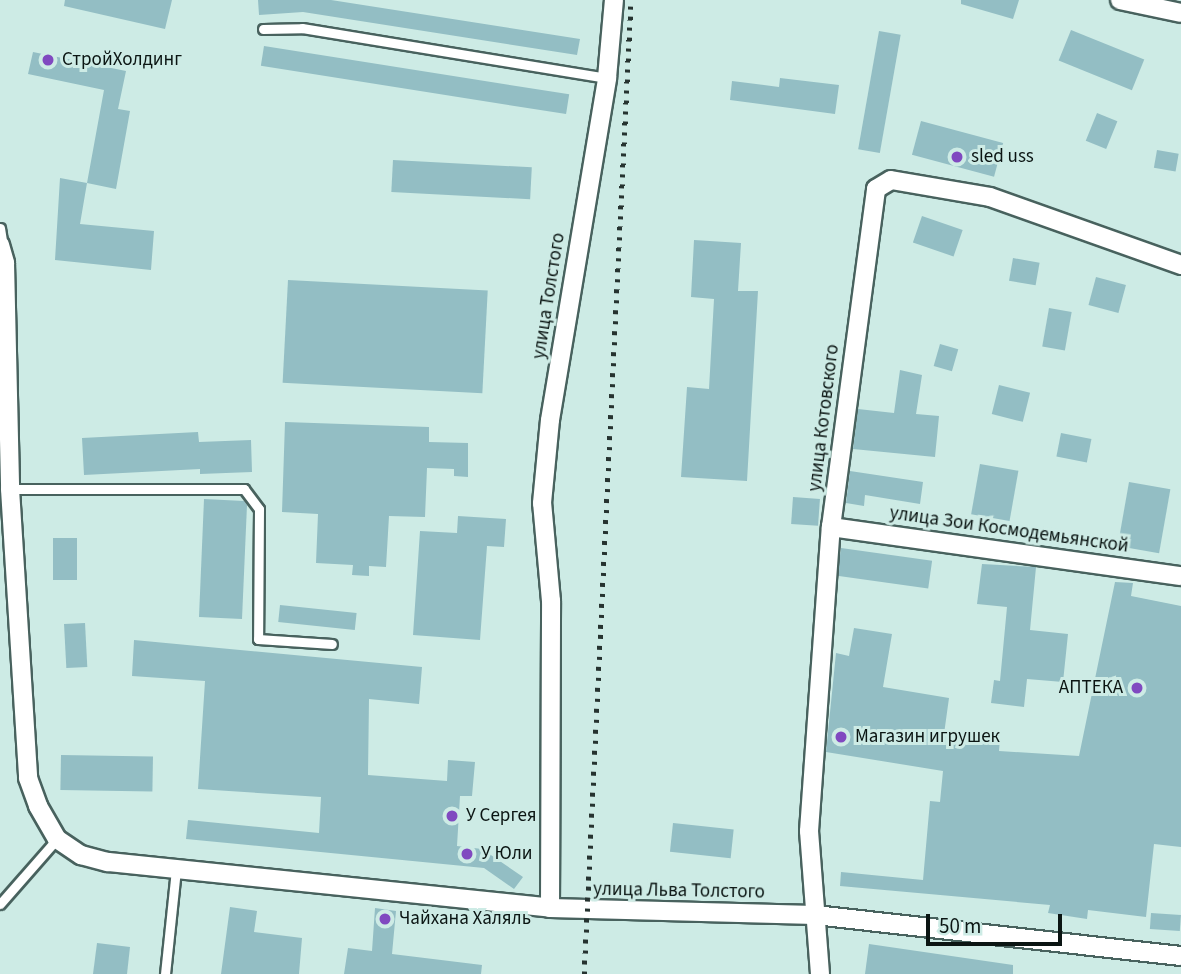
<!DOCTYPE html>
<html>
<head>
<meta charset="utf-8">
<style>
	body { margin:0 }
	#map { position:relative; width:1181px; height:974px; overflow:hidden; background:#cdebe5; font-family:"Source Sans 3",sans-serif }
	div>[style] { position:absolute }
	[style*='--x'] { left:calc(var(--x)*1px); top:calc(var(--y)*1px); width:calc(var(--w)*1px); rotate:calc(var(--a)*1deg) }
	.building>* { inset:0; background:#93bec4; transform-origin:0 0 }
	.roads { filter:drop-shadow(2px 0 #48625e) drop-shadow(-2px 0 #48625e) drop-shadow(0 2px #48625e) drop-shadow(0 -2px #48625e) }
	.service>* { height:9px; margin:-4.5px; padding:0 4.5px; transform-origin:4.5px; border-radius:4.5px; background:#fff }
	.minor>* { height:18px; margin:-9px; padding:0 9px; transform-origin:9px; border-radius:9px; background:#fff }
	.rail>* { height:5px; margin-top:-2.5px; transform-origin:0; background:repeating-linear-gradient(90deg,#263330 0 3.5px,transparent 0 10.5px) }
	.dots>* { width:19px; height:19px; translate:-50% -50%; box-sizing:border-box; border:4px solid #cdebe5; border-radius:50% }
	span { translate:-50% -50%; white-space:nowrap; text-align:center; line-height:1.15; -webkit-text-stroke:6px #cdebe5; paint-order:stroke }
	.poi-label { font-size:19px; color:#0b1513 }
	.left { translate:0 -50%; text-align:left }
	.right { translate:-100% -50%; text-align:right }
	.street-label { font-size:19px; color:#0b1513 }
	.scale { position:absolute; left:926px; top:914px; width:136px; height:32px; box-sizing:border-box; border:4px solid #0b1513; border-top:0; padding-left:9px; font-size:21px; line-height:24px; white-space:nowrap; color:#0b1513; -webkit-text-stroke:5px #cdebe5; paint-order:stroke }
</style>
</head>
<body>
<div id="map">
	<div class="building">
		<i style="clip-path:polygon(65px 0,172px 0,165px 29px,64px 6px)"></i>
		<i style="clip-path:polygon(258px 0,331px 0,580px 39px,577px 55px,303px 12px,259px 15px)"></i>
		<i style="clip-path:polygon(961px 0,1019px 0,1013px 19px,961px 4px)"></i>
		<i style="left:1071px;top:30px;width:79px;height:33px;rotate:22deg"></i>
		<i style="left:879px;top:31px;width:22px;height:120px;rotate:10deg"></i>
		<i style="left:264px;top:46px;width:309px;height:20px;rotate:9deg"></i>
		<i style="clip-path:polygon(33px 52px,126px 71px,118px 109px,130px 111px,116px 189px,87px 183px,104px 90px,28px 74px)"></i>
		<i style="clip-path:polygon(780px 78px,839px 85px,835px 114px,730px 100px,732px 81px,779px 87px)"></i>
		<i style="left:1097px;top:113px;width:22px;height:30px;rotate:22deg"></i>
		<i style="left:921px;top:121px;width:85px;height:35px;rotate:15deg"></i>
		<i style="left:1157px;top:150px;width:22px;height:18px;rotate:10deg"></i>
		<i style="left:393px;top:160px;width:139px;height:32px;rotate:3deg"></i>
		<i style="clip-path:polygon(60px 178px,87px 183px,80px 224px,154px 231px,151px 270px,55px 260px)"></i>
		<i style="left:922px;top:216px;width:43px;height:28px;rotate:19deg"></i>
		<i style="clip-path:polygon(694px 240px,741px 243px,738px 291px,758px 291px,747px 481px,681px 477px,687px 387px,709px 389px,714px 299px,691px 297px)"></i>
		<i style="left:1013px;top:258px;width:27px;height:23px;rotate:10deg"></i>
		<i style="left:1096px;top:277px;width:31px;height:29px;rotate:15deg"></i>
		<i style="left:288px;top:280px;width:200px;height:103px;rotate:3deg"></i>
		<i style="left:1049px;top:308px;width:23px;height:39px;rotate:10deg"></i>
		<i style="left:940px;top:344px;width:19px;height:23px;rotate:16deg"></i>
		<i style="clip-path:polygon(900px 370px,922px 375px,916px 414px,939px 416px,935px 457px,853px 449px,858px 409px,894px 413px)"></i>
		<i style="left:999px;top:385px;width:32px;height:30px;rotate:14deg"></i>
		<i style="clip-path:polygon(285px 422px,429px 427px,429px 442px,468px 443px,468px 477px,454px 476px,454px 469px,427px 468px,425px 517px,389px 516px,386px 567px,369px 566px,369px 576px,352px 575px,353px 565px,316px 563px,318px 514px,282px 512px)"></i>
		<i style="clip-path:polygon(198px 432px,199px 442px,251px 440px,252px 472px,200px 474px,200px 469px,84px 475px,82px 438px)"></i>
		<i style="left:1061px;top:433px;width:31px;height:24px;rotate:11deg"></i>
		<i style="left:980px;top:464px;width:39px;height:51px;rotate:10deg"></i>
		<i style="clip-path:polygon(850px 471px,923px 482px,920px 504px,865px 495px,864px 506px,846px 503px)"></i>
		<i style="left:1129px;top:482px;width:42px;height:65px;rotate:10deg"></i>
		<i style="left:793px;top:497px;width:27px;height:27px;rotate:4deg"></i>
		<i style="clip-path:polygon(204px 499px,244px 501px,247px 505px,242px 619px,199px 617px)"></i>
		<i style="clip-path:polygon(458px 516px,506px 519px,504px 547px,487px 546px,480px 640px,413px 635px,420px 531px,457px 533px)"></i>
		<i style="left:53px;top:538px;width:24px;height:42px"></i>
		<i style="left:841px;top:548px;width:92px;height:28px;rotate:8deg"></i>
		<i style="clip-path:polygon(982px 564px,1036px 567px,1030px 630px,1068px 634px,1063px 682px,1027px 679px,1024px 707px,991px 703px,994px 680px,1000px 681px,1007px 607px,977px 604px)"></i>
		<i style="clip-path:polygon(1115px 582px,1133px 583px,1131px 596px,1181px 606px,1181px 847px,1154px 844px,1146px 917px,1088px 910px,1087px 919px,1048px 913px,1050px 905px,840px 886px,841px 872px,923px 880px,930px 801px,940px 802px,943px 771px,826px 752px,836px 653px,849px 656px,854px 628px,892px 634px,883px 687px,949px 698px,944px 734px,1000px 739px,999px 751px,1079px 756px)"></i>
		<i style="left:280px;top:605px;width:77px;height:17px;rotate:6deg"></i>
		<i style="left:85px;top:623px;width:44px;height:21px;rotate:87deg"></i>
		<i style="clip-path:polygon(134px 640px,422px 667px,419px 704px,369px 699px,368px 775px,447px 781px,448px 760px,475px 762px,472px 796px,460px 796px,457px 846px,482px 849px,523px 877px,514px 889px,484px 868px,186px 839px,188px 820px,319px 833px,321px 797px,198px 789px,205px 681px,132px 676px)"></i>
		<i style="left:61px;top:755px;width:92px;height:35px;rotate:1deg"></i>
		<i style="left:673px;top:823px;width:61px;height:29px;rotate:6deg"></i>
		<i style="clip-path:polygon(230px 907px,257px 911px,254px 932px,302px 938px,299px 974px,221px 974px)"></i>
		<i style="clip-path:polygon(375px 908px,396px 911px,392px 954px,482px 965px,481px 974px,344px 974px,348px 948px,372px 951px)"></i>
		<i style="left:1151px;top:913px;width:30px;height:16px;rotate:4deg"></i>
		<i style="clip-path:polygon(97px 943px,130px 947px,127px 974px,93px 974px)"></i>
		<i style="clip-path:polygon(869px 944px,1013px 965px,1013px 974px,865px 974px)"></i>
	</div>
	<div class="roads">
		<div class="service">
			<i style="--x:263;--y:29;--w:39;--a:-1"></i>
			<i style="--x:302;--y:28;--w:309;--a:9.3"></i>
			<i style="--x:0;--y:228;--w:18;--a:81"></i>
			<i style="--x:10;--y:489;--w:234;--a:0"></i>
			<i style="--x:244;--y:489;--w:25;--a:53"></i>
			<i style="--x:259;--y:509;--w:130;--a:90.4"></i>
			<i style="--x:258;--y:639;--w:74;--a:3.9"></i>
			<i style="--x:0;--y:904;--w:86;--a:-48.8"></i>
			<i style="--x:165;--y:974;--w:106;--a:-84"></i>
		</div>
		<div class="minor">
			<i style="--x:1120;--y:0;--w:62;--a:12"></i>
			<i style="--x:0;--y:245;--w:19;--a:74"></i>
			<i style="--x:5;--y:263;--w:226;--a:88.7"></i>
			<i style="--x:10;--y:489;--w:290;--a:86.4"></i>
			<i style="--x:28;--y:778;--w:30;--a:70"></i>
			<i style="--x:38;--y:806;--w:38;--a:60"></i>
			<i style="--x:57;--y:839;--w:29;--a:34"></i>
			<i style="--x:81;--y:855;--w:28;--a:15"></i>
			<i style="--x:108;--y:862;--w:444;--a:5.9"></i>
			<i style="--x:550;--y:908;--w:265;--a:1.5"></i>
			<i style="--x:815;--y:915;--w:368;--a:6.4"></i>
			<i style="--x:831;--y:527;--w:353;--a:8"></i>
			<i style="--x:550;--y:908;--w:307;--a:-89.8"></i>
			<i style="--x:551;--y:601;--w:98;--a:-95.2"></i>
			<i style="--x:542;--y:503;--w:83;--a:-84.5"></i>
			<i style="--x:550;--y:420;--w:347;--a:-80.5"></i>
			<i style="--x:607;--y:78;--w:78;--a:-84.9"></i>
			<i style="--x:820;--y:974;--w:143;--a:-94.4"></i>
			<i style="--x:809;--y:831;--w:305;--a:-85.9"></i>
			<i style="--x:831;--y:527;--w:341;--a:-82.4"></i>
			<i style="--x:876;--y:189;--w:17;--a:-31"></i>
			<i style="--x:891;--y:180;--w:100;--a:9.7"></i>
			<i style="--x:990;--y:197;--w:203;--a:19.6"></i>
		</div>
	</div>
	<div class="rail">
		<i style="--x:584;--y:974;--w:975;--a:-87.24"></i>
	</div>
	<div class="dots">
		<i style="left:48px;top:60px;background:#8049c0"></i>
		<i style="left:957px;top:157px;background:#8049c0"></i>
		<i style="left:1137px;top:688px;background:#8049c0"></i>
		<i style="left:841px;top:737px;background:#8049c0"></i>
		<i style="left:452px;top:816px;background:#8049c0"></i>
		<i style="left:467px;top:854px;background:#8049c0"></i>
		<i style="left:385px;top:919px;background:#8049c0"></i>
	</div>
	<div class="poi-label">
		<span class="left" style="left:62px;top:60px">СтройХолдинг</span>
		<span class="left" style="left:971px;top:157px">sled uss</span>
		<span class="right" style="left:1123px;top:688px">АПТЕКА</span>
		<span class="left" style="left:855px;top:737px">Магазин игрушек</span>
		<span class="left" style="left:466px;top:816px">У Сергея</span>
		<span class="left" style="left:481px;top:854px">У Юли</span>
		<span class="left" style="left:399px;top:919px">Чайхана Халяль</span>
	</div>
	<div class="street-label">
		<span style="left:549px;top:296px;rotate:-81deg">улица Толстого</span>
		<span style="left:824px;top:418px;rotate:-83deg">улица Котовского</span>
		<span style="left:1009px;top:530px;rotate:8deg">улица Зои Космодемьянской</span>
		<span style="left:679px;top:891px;rotate:1deg">улица Льва Толстого</span>
	</div>
	<div class="scale">50 m</div>
</div>
</body>
</html>
